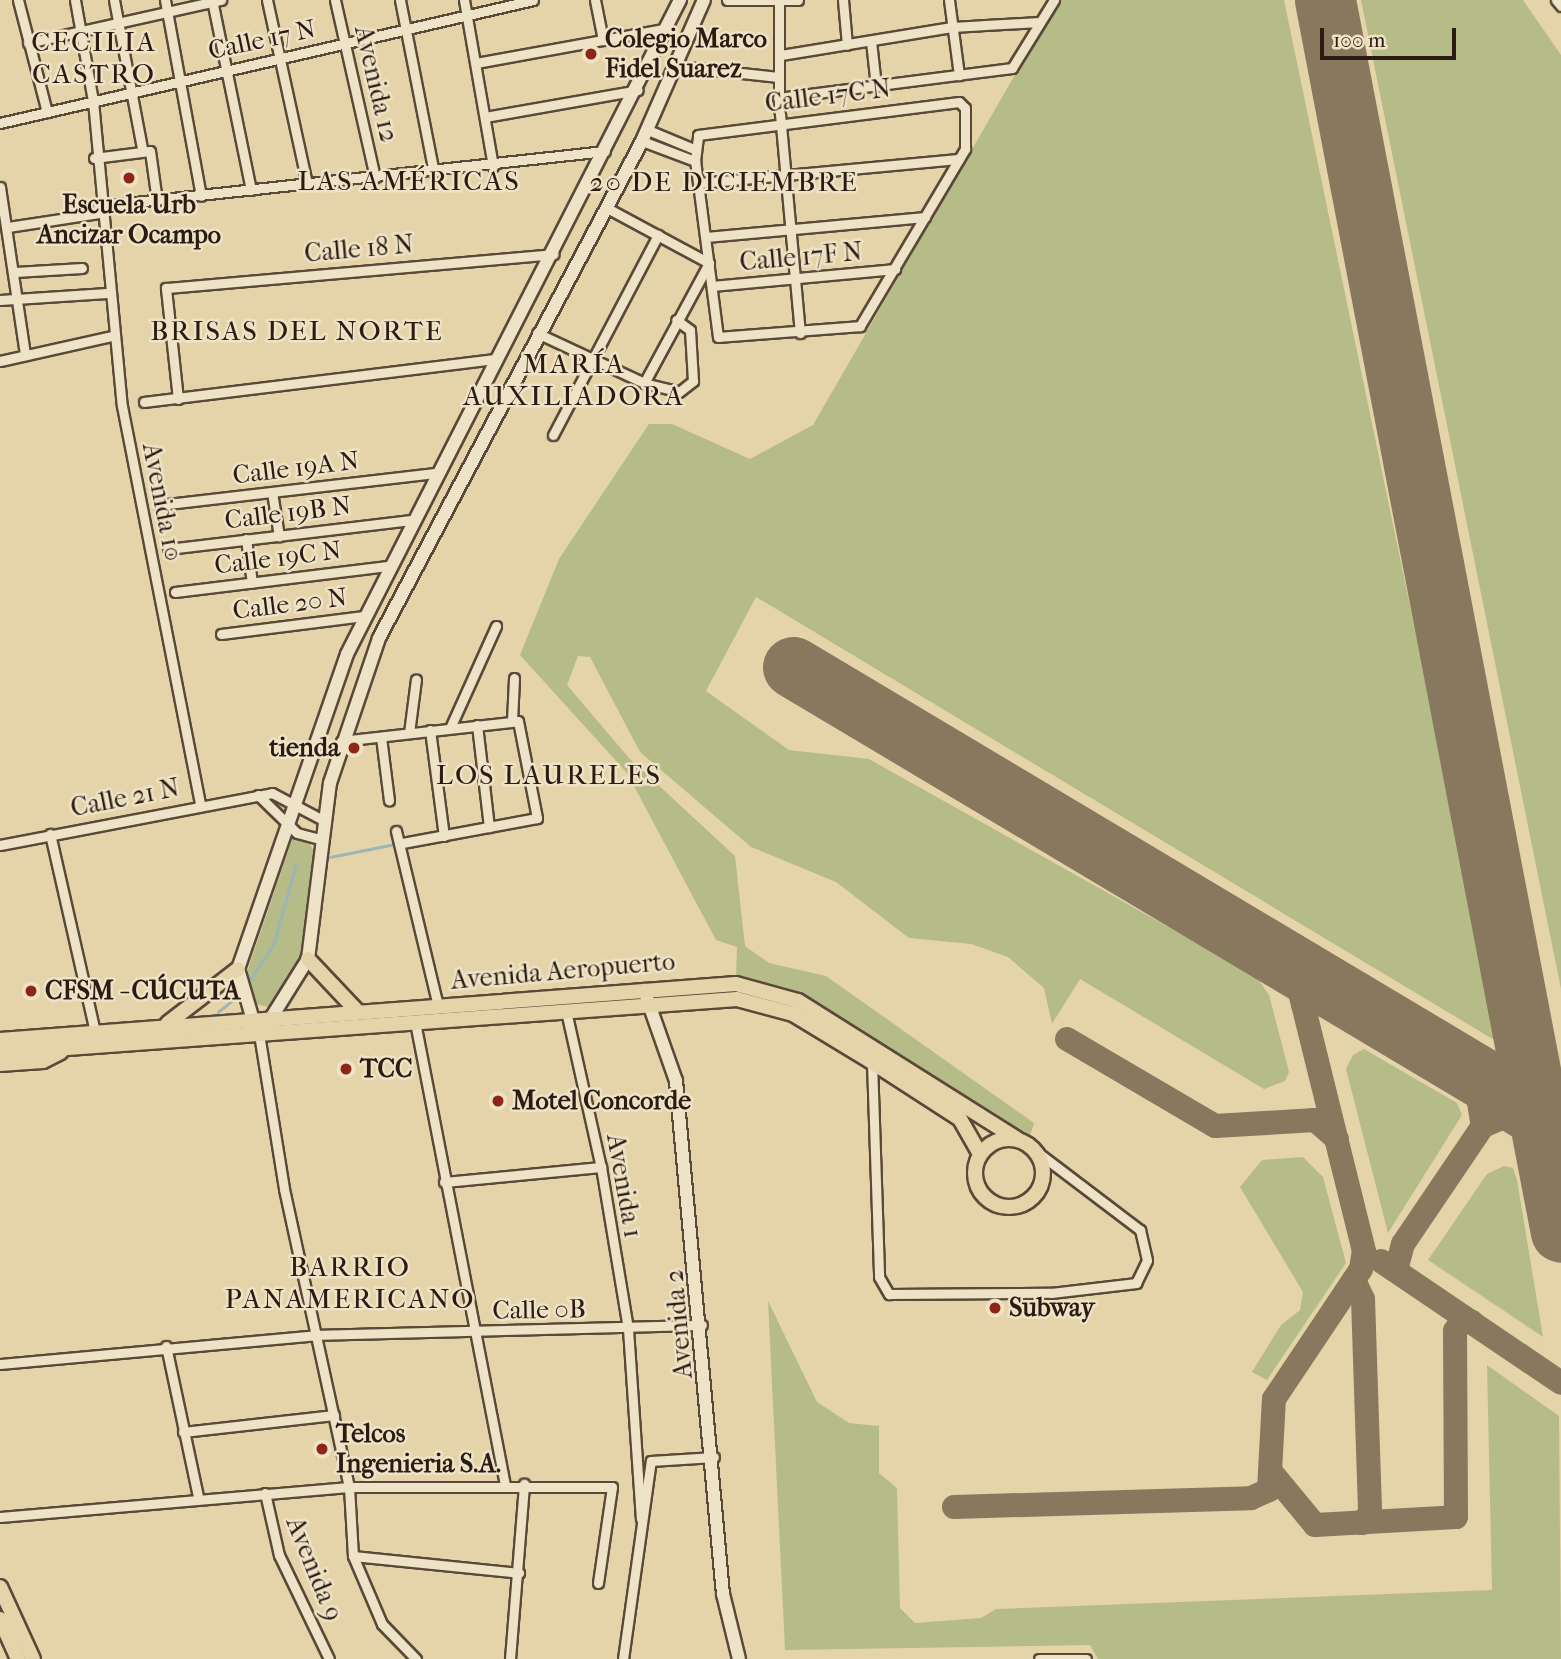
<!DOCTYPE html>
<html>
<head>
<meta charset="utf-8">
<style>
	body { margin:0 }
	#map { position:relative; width:1561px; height:1659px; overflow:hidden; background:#e5d4a9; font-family:"IM FELL French Canon",serif }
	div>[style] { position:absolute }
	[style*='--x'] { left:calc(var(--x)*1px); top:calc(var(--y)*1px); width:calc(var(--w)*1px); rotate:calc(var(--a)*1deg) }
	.green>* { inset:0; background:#b5bc87 }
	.stream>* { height:2.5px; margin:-1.25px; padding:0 1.25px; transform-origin:1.25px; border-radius:1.25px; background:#9cb5b5 }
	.taxiway>* { height:24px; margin:-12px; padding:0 12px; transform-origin:12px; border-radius:12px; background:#88785e }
	.runway>* { height:61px; margin:-30.5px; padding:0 30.5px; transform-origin:30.5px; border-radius:30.5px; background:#88785e }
	.roads { filter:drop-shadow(2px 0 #5a4938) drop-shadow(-2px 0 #5a4938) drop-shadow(0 2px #5a4938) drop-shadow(0 -2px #5a4938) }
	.street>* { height:9px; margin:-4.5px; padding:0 4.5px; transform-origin:4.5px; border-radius:4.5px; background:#eee3c7 }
	.secondary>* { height:12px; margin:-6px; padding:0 6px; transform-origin:6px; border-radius:6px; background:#eee3c7 }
	.primary>* { height:14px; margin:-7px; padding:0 7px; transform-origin:7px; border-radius:7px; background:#e5d4a9 }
	.primary>.ring { margin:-7px; padding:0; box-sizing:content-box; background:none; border:14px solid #e5d4a9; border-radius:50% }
	.dots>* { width:19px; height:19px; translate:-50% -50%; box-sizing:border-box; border:4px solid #eee3c7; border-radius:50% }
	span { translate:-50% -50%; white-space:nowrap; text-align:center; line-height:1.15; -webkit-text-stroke:5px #eee3c7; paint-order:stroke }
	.poi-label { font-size:26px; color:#2b1b12; font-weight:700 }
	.left { translate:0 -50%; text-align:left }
	.right { translate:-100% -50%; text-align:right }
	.street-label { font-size:26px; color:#2b1b12 }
	.neighbourhood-label { font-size:28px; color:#2b1b12; letter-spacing:2px }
	.scale { position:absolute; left:1320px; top:28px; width:136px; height:32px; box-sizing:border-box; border:4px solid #2b1b12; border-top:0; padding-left:9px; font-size:21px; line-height:24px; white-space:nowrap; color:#2b1b12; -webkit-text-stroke:5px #eee3c7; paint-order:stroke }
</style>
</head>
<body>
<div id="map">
	<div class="green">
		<i style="clip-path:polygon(1058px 0,1284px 0,1501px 1044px,756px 597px,706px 691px,789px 750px,869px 759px,1256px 976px,1269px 995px,1289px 1072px,1285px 1081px,1264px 1089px,1080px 979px,1052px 1024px,1044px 988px,1008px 957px,971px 944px,909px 938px,836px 882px,751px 847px,640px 752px,590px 657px,578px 656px,567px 685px,629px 758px,735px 856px,745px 946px,769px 963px,826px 976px,1034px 1123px,1030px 1136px,988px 1122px,797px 993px,736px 978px,737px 947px,716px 940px,627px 773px,520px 655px,559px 559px,649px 424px,672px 424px,750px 459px,813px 425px)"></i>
		<i style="clip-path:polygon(1361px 0,1523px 0,1561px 55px,1561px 989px)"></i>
		<i style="clip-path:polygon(294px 834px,309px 841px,315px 855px,306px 949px,289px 989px,272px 1008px,256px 1004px,247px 972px)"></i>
		<i style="clip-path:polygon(1364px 1049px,1457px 1103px,1462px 1115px,1388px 1233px,1346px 1069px,1353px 1055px)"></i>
		<i style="clip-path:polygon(1303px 1157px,1323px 1177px,1346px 1263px,1267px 1380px,1252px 1372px,1281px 1325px,1300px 1310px,1303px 1292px,1240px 1187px,1262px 1160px)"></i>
		<i style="clip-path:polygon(1504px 1166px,1513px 1168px,1517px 1180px,1543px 1337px,1428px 1260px,1487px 1174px)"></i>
		<i style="clip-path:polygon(768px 1301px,817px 1402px,849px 1423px,879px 1426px,879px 1473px,897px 1488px,900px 1608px,915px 1623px,981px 1618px,996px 1609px,1492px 1590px,1487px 1365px,1559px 1416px,1561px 1659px,1098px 1659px,1090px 1645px,785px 1650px)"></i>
	</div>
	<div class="stream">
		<i style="--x:330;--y:857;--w:66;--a:-11.3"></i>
		<i style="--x:248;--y:983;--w:48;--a:-57"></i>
		<i style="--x:274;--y:943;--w:82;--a:-74.4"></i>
		<i style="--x:218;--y:1012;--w:28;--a:-39"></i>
	</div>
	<div class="taxiway">
		<i style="--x:1303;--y:1005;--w:21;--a:-71"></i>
		<i style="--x:1310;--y:985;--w:15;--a:0"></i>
		<i style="--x:1067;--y:1039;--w:172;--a:30.4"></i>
		<i style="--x:1215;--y:1126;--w:100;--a:-3.4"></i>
		<i style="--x:1315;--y:1120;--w:29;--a:41"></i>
		<i style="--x:1460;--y:1065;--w:36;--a:60"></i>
		<i style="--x:1478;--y:1096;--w:30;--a:81"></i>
		<i style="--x:1510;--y:1121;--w:31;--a:32"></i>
		<i style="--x:1536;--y:1137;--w:17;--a:59"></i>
		<i style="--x:1483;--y:1126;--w:73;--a:-57.8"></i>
		<i style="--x:1522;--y:1064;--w:34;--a:-90"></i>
		<i style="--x:1381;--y:1261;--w:217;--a:34.1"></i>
		<i style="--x:1396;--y:1270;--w:27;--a:-75"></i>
		<i style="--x:1403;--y:1244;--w:143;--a:-55.9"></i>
		<i style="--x:1483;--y:1126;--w:23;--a:-23"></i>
		<i style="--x:1504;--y:1117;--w:58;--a:10"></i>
		<i style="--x:1354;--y:1280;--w:21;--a:65"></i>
		<i style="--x:1363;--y:1299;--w:214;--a:88.1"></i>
		<i style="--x:1370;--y:1513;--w:13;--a:129"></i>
		<i style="--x:1271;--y:1472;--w:69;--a:50.3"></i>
		<i style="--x:1315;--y:1525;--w:141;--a:-3.2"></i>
		<i style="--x:1456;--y:1517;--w:186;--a:-90.3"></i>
		<i style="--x:1455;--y:1331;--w:12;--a:-55"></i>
		<i style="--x:1462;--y:1321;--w:10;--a:6"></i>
		<i style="--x:954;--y:1507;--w:297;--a:-1.7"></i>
		<i style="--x:1251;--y:1498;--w:20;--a:-24"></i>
		<i style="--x:1269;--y:1490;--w:91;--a:-86.9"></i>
		<i style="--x:1274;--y:1399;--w:156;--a:-56.2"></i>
		<i style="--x:1361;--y:1269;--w:18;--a:-81"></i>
		<i style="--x:1364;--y:1251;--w:267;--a:-103.9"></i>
		<i style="--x:1300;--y:992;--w:35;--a:-115"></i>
	</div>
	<div class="runway">
		<i style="--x:1325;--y:0;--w:1254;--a:79.16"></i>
		<i style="--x:793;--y:667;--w:892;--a:30.82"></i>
	</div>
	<div class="roads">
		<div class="street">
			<i style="--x:18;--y:0;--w:116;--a:75.5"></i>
			<i style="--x:75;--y:0;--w:103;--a:79.9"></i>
			<i style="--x:93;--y:101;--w:306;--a:84.6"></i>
			<i style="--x:122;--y:406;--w:406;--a:78.9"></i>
			<i style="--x:114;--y:0;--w:151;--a:79.3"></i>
			<i style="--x:165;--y:0;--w:199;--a:79.6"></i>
			<i style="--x:212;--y:0;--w:194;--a:78.4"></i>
			<i style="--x:267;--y:0;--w:188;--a:77.7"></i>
			<i style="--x:335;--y:0;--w:182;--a:77.3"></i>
			<i style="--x:400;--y:0;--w:176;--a:78.9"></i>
			<i style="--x:464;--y:0;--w:169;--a:80.1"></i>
			<i style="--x:595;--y:0;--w:41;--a:78.7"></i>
			<i style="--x:727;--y:0;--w:71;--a:0"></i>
			<i style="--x:843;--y:0;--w:45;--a:84.9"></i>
			<i style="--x:949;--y:0;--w:76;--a:82.4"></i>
			<i style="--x:1556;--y:0;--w:8;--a:50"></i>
			<i style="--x:779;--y:2;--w:108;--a:90"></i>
			<i style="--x:871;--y:41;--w:45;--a:83.7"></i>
			<i style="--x:28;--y:43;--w:198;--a:-12.6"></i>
			<i style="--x:781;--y:55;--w:173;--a:-9.3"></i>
			<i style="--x:952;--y:27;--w:88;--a:-3.3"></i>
			<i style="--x:476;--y:63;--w:195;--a:-10.3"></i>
			<i style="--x:677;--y:66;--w:102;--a:6.2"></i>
			<i style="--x:778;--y:98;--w:236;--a:-7.3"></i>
			<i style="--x:1012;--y:68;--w:80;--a:-58.3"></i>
			<i style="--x:959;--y:102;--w:8;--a:45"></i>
			<i style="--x:965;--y:108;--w:41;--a:90"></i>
			<i style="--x:965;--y:149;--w:206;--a:120.7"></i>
			<i style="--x:860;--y:326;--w:142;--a:175.6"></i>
			<i style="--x:718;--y:337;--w:177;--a:-97.4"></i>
			<i style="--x:695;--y:161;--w:26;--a:-83"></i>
			<i style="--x:698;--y:135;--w:263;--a:-7.2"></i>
			<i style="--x:780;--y:114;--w:220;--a:84.8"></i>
			<i style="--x:485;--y:117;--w:155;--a:-10"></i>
			<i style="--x:0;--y:123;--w:547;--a:-12.99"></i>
			<i style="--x:648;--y:130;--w:50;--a:22.4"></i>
			<i style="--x:642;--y:141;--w:57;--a:20.7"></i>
			<i style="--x:94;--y:158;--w:56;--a:-7.1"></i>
			<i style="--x:150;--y:151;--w:50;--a:82"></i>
			<i style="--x:699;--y:183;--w:261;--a:-5.3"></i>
			<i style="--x:0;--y:187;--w:170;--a:81.5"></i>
			<i style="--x:98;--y:206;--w:510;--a:-6.19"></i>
			<i style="--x:607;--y:208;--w:116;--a:28.3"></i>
			<i style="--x:709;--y:263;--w:136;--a:118.4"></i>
			<i style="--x:8;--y:227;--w:92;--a:-8.7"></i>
			<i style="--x:706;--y:237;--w:220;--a:-5.2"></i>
			<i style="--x:15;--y:272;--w:67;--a:-3.4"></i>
			<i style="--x:712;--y:286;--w:184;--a:-5.3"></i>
			<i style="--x:0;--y:300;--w:107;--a:-3.7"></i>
			<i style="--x:537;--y:333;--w:118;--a:25"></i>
			<i style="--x:644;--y:383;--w:36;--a:14"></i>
			<i style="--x:679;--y:392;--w:18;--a:-38"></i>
			<i style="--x:693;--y:381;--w:51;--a:-93.4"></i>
			<i style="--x:690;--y:330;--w:17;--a:-144"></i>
			<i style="--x:0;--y:361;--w:115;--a:-12.6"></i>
			<i style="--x:178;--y:399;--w:112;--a:-96.2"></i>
			<i style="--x:166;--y:288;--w:389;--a:-5"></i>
			<i style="--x:144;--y:402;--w:355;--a:-7"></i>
			<i style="--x:553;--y:435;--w:226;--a:-62.3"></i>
			<i style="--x:272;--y:492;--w:45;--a:81"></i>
			<i style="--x:159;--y:505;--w:280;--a:-6.6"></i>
			<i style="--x:246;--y:539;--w:44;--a:82.2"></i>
			<i style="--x:168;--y:549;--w:247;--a:-6.8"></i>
			<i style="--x:175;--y:592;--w:214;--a:-7"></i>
			<i style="--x:221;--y:634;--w:144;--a:-7.2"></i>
			<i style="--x:512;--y:721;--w:43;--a:-87.3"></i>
			<i style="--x:477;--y:725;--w:103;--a:83.3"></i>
			<i style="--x:450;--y:728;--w:112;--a:-65.7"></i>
			<i style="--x:430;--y:730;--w:107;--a:82.5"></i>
			<i style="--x:409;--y:733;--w:54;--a:-82.6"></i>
			<i style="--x:381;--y:737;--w:64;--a:82.8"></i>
			<i style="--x:341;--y:741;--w:178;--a:-6.4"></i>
			<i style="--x:518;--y:721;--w:99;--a:78.9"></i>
			<i style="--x:537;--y:818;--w:137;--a:169.5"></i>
			<i style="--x:258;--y:795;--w:54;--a:44.3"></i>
			<i style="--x:297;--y:833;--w:23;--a:15"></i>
			<i style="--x:396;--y:831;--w:180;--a:76.5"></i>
			<i style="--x:50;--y:834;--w:203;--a:77.2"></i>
			<i style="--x:0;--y:845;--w:277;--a:-10.8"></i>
			<i style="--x:272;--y:793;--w:58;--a:27.9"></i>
			<i style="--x:566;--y:1011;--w:160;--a:77.4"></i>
			<i style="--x:601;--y:1167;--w:164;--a:80.5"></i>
			<i style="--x:628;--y:1329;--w:190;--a:86.1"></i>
			<i style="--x:415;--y:1022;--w:471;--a:79"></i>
			<i style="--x:259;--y:1034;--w:157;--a:80.8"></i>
			<i style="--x:284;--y:1189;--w:305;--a:77.7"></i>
			<i style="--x:349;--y:1487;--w:69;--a:86.7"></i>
			<i style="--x:353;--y:1556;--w:74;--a:66.9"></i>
			<i style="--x:382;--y:1624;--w:49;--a:45.8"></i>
			<i style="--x:872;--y:1062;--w:215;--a:88.1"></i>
			<i style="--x:879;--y:1277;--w:20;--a:60"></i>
			<i style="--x:889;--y:1294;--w:162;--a:-0.4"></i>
			<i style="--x:1051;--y:1293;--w:86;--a:-6.7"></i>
			<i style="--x:1136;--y:1283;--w:25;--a:-64"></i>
			<i style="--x:1147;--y:1260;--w:31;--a:-103"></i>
			<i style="--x:1140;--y:1230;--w:131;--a:-142.8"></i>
			<i style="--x:444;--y:1182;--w:158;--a:-5.5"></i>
			<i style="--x:166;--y:1346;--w:154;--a:78"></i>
			<i style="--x:0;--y:1364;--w:318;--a:-5.2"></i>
			<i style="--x:317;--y:1335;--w:385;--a:-1.5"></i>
			<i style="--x:183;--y:1432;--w:152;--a:-6.4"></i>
			<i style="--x:265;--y:1493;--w:64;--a:77.3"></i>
			<i style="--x:279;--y:1555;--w:115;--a:64.3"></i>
			<i style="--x:0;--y:1517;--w:350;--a:-4.9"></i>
			<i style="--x:349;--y:1487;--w:263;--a:0"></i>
			<i style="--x:612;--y:1487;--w:97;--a:98.3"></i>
			<i style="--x:353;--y:1556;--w:167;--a:5.8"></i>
			<i style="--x:510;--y:1659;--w:176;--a:-85.4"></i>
			<i style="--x:623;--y:1659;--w:200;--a:-82"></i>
			<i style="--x:651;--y:1461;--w:63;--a:-3.6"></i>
			<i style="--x:1039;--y:1659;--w:47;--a:0"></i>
		</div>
		<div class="secondary">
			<i style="--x:644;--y:990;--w:96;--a:70.6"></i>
			<i style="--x:676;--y:1081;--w:515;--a:84.77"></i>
			<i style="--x:723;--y:1594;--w:67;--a:76.2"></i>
			<i style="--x:268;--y:1023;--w:75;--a:-58"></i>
			<i style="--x:308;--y:959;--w:177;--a:-82.9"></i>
			<i style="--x:330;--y:783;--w:153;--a:-71.3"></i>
			<i style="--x:379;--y:638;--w:562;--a:-62.11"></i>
			<i style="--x:642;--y:141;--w:154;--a:-66.3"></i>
			<i style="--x:255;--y:1027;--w:60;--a:-106.3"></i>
			<i style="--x:238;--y:969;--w:333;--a:-70.9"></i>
			<i style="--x:347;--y:654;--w:734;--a:-63.02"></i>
		</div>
		<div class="primary">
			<i style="--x:308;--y:959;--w:73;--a:46.7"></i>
			<i style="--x:168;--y:1023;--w:88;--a:-37.6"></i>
			<i style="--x:0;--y:1040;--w:738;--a:-4.35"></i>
			<i style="--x:736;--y:984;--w:64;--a:15.3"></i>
			<i style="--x:798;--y:1001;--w:259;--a:32.2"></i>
			<i style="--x:0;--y:1053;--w:739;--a:-4.19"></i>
			<i style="--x:737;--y:999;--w:58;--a:15"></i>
			<i style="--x:793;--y:1014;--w:92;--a:31.3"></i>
			<i style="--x:872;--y:1062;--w:105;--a:32.9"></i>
			<i style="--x:960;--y:1119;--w:40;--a:60.3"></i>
			<i style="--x:0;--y:1064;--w:43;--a:-4"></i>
			<i style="--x:43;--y:1061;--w:20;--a:-27"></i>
			<i class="ring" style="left:975px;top:1139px;width:54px;height:54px"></i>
			<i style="--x:0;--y:1587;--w:79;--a:65.4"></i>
			<i style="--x:0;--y:1619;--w:44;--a:65.8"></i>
		</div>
	</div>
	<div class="dots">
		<i style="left:591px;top:54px;background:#8f2418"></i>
		<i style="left:129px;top:178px;background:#8f2418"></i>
		<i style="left:354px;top:748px;background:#8f2418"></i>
		<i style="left:31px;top:991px;background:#8f2418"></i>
		<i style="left:346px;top:1069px;background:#8f2418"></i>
		<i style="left:498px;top:1101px;background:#8f2418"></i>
		<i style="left:995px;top:1308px;background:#8f2418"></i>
		<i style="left:322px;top:1449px;background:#8f2418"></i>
	</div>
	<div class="poi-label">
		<span class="left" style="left:605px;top:54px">Colegio Marco<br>Fidel Suarez</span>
		<span style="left:129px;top:220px">Escuela Urb<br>Ancizar Ocampo</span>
		<span class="right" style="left:340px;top:748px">tienda</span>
		<span class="left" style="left:45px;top:991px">CFSM - CÚCUTA</span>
		<span class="left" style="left:360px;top:1069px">TCC</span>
		<span class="left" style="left:512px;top:1101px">Motel Concorde</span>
		<span class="left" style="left:1009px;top:1308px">Subway</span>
		<span class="left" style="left:336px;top:1449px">Telcos<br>Ingenieria S.A.</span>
	</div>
	<div class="street-label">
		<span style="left:262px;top:40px;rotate:-12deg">Calle 17 N</span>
		<span style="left:376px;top:84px;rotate:77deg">Avenida 12</span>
		<span style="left:828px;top:96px;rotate:-7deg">Calle 17C N</span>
		<span style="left:359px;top:249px;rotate:-5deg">Calle 18 N</span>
		<span style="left:801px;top:257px;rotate:-5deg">Calle 17F N</span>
		<span style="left:296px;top:468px;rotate:-7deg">Calle 19A N</span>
		<span style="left:162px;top:502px;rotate:79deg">Avenida 10</span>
		<span style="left:288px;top:513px;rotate:-7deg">Calle 19B N</span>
		<span style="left:278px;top:558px;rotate:-7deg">Calle 19C N</span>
		<span style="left:290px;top:604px;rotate:-7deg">Calle 20 N</span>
		<span style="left:125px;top:798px;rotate:-11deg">Calle 21 N</span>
		<span style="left:563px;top:971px;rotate:-5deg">Avenida Aeropuerto</span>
		<span style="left:624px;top:1186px;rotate:80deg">Avenida 1</span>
		<span style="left:539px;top:1310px;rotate:-1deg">Calle 0B</span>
		<span style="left:679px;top:1324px;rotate:-95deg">Avenida 2</span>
		<span style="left:314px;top:1569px;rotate:68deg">Avenida 9</span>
	</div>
	<div class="neighbourhood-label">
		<span style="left:94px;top:58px">CECILIA<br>CASTRO</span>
		<span style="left:409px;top:181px">LAS AMÉRICAS</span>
		<span style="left:724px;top:182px">20 DE DICIEMBRE</span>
		<span style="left:297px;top:331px">BRISAS DEL NORTE</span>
		<span style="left:574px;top:380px">MARÍA<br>AUXILIADORA</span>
		<span style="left:549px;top:775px">LOS LAURELES</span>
		<span style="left:350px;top:1283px">BARRIO<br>PANAMERICANO</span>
	</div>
	<div class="scale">100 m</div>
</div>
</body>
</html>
